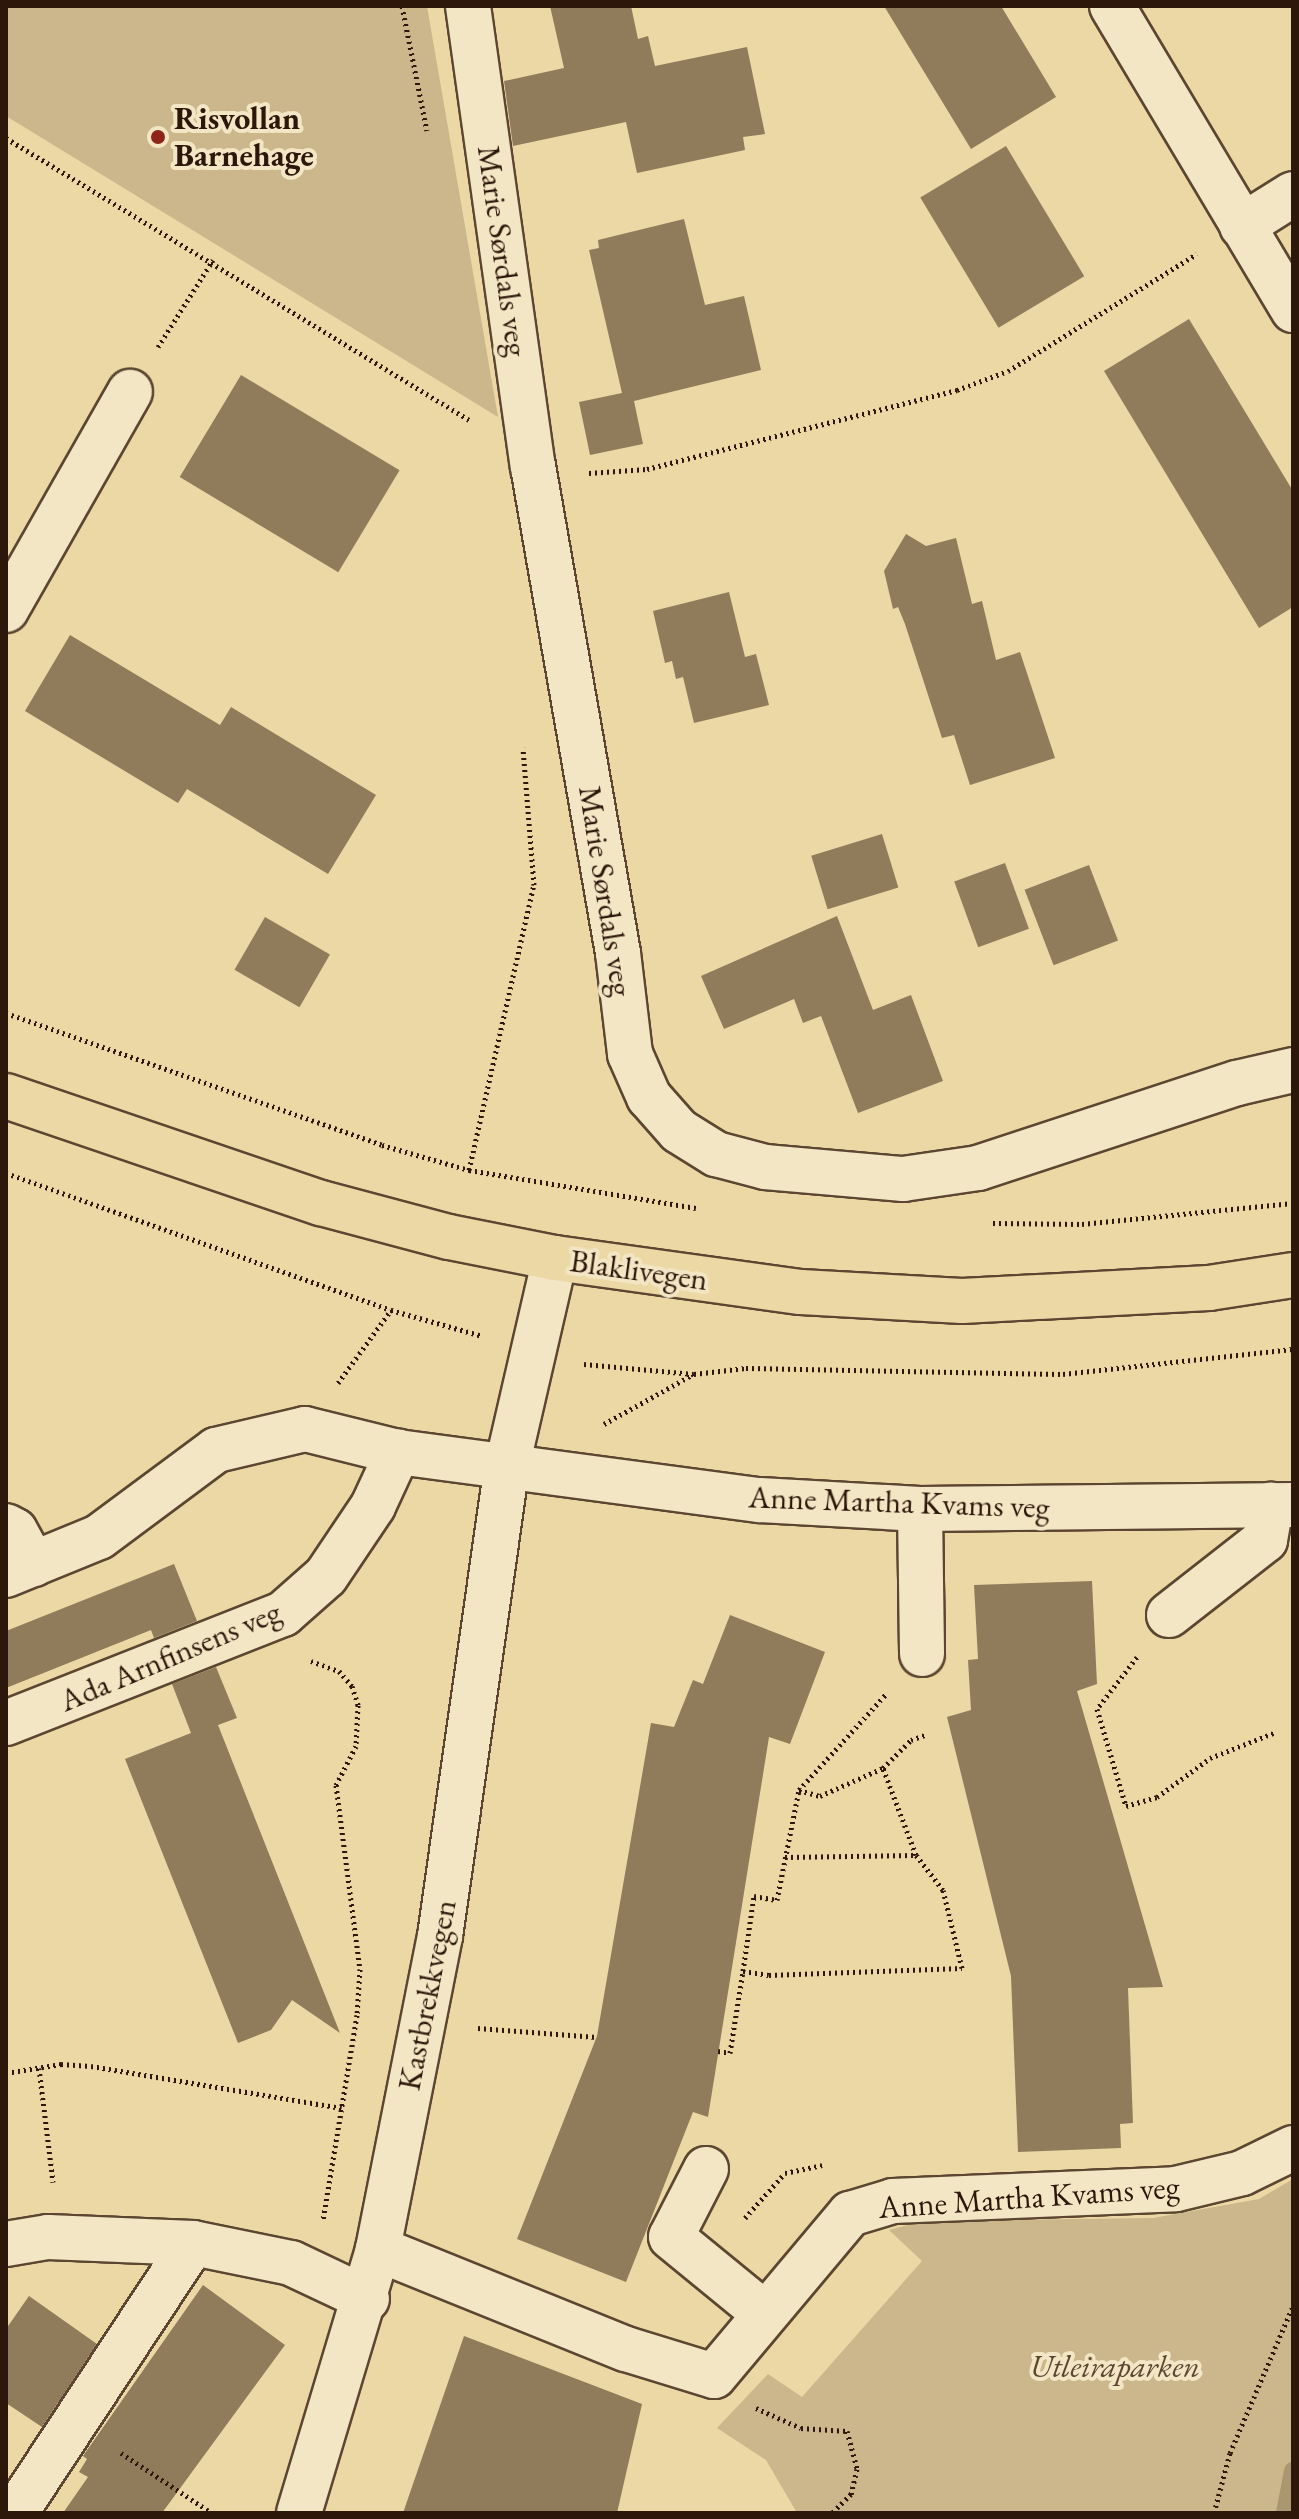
<!DOCTYPE html>
<html>
<head>
<meta charset="utf-8">
<style>
	body { margin:0 }
	#map { position:relative; width:1299px; height:2519px; overflow:hidden; background:#ebd8a5; font-family:"EB Garamond",serif }
	div>[style] { position:absolute }
	[style*='--x'] { left:calc(var(--x)*1px); top:calc(var(--y)*1px); width:calc(var(--w)*1px); rotate:calc(var(--a)*1deg) }
	.green>* { inset:0; background:#cbb78b }
	.stream>* { height:18px; margin:-9px; padding:0 9px; transform-origin:9px; border-radius:9px; background:#aa9670 }
	.building>* { inset:0; background:#907b5b; transform-origin:0 0 }
	.path>* { height:5px; margin-top:-2.5px; transform-origin:0; background:repeating-linear-gradient(90deg,#2d160a 0 2px,transparent 0 6px) }
	.roads { filter:drop-shadow(2px 0 #5c4631) drop-shadow(-2px 0 #5c4631) drop-shadow(0 2px #5c4631) drop-shadow(0 -2px #5c4631) }
	.minor>* { height:44px; margin:-22px; padding:0 22px; transform-origin:22px; border-radius:22px; background:#f2e6c4 }
	.major>* { height:44px; margin:-22px; padding:0 22px; transform-origin:22px; border-radius:22px; background:#ebd8a5 }
	.dots>* { width:22px; height:22px; translate:-50% -50%; box-sizing:border-box; border:4px solid #f2e6c4; border-radius:50% }
	span { translate:-50% -50%; white-space:nowrap; text-align:center; line-height:1.15; -webkit-text-stroke:8px #f2e6c4; paint-order:stroke }
	.poi-label { font-size:32px; color:#2d160a; font-weight:700 }
	.left { translate:0 -50%; text-align:left }
	.street-label { font-size:32px; color:#2d160a }
	.park-label { font-size:32px; color:#5c4631; font-style:italic }
	.frame { position:absolute; inset:0; border:8px solid #2d160a; pointer-events:none }
</style>
</head>
<body>
<div id="map">
	<div class="green">
		<i style="clip-path:polygon(6px 6px,427px 6px,498px 417px,6px 116px)"></i>
		<i style="clip-path:polygon(1293px 2179px,1293px 2513px,797px 2513px,766px 2460px,717px 2428px,768px 2374px,802px 2397px,922px 2261px,889px 2230px,923px 2221px,1153px 2218px,1259px 2199px)"></i>
	</div>
	<div class="stream">
		<i style="--x:1285;--y:2513;--w:43;--a:-79.2"></i>
	</div>
	<div class="building">
		<i style="clip-path:polygon(550px 6px,631px 6px,638px 39px,648px 36px,655px 66px,747px 47px,765px 134px,743px 137px,745px 150px,637px 173px,626px 122px,513px 146px,504px 81px,564px 68px)"></i>
		<i style="clip-path:polygon(884px 6px,1001px 6px,1056px 97px,971px 149px)"></i>
		<i style="left:1006px;top:146px;width:152px;height:100px;rotate:59deg"></i>
		<i style="clip-path:polygon(684px 219px,705px 305px,744px 296px,761px 370px,634px 401px,643px 444px,590px 455px,579px 402px,622px 393px,589px 250px,599px 248px,598px 240px)"></i>
		<i style="clip-path:polygon(1189px 319px,1293px 491px,1293px 607px,1259px 628px,1104px 371px)"></i>
		<i style="left:241px;top:375px;width:185px;height:119px;rotate:31deg"></i>
		<i style="clip-path:polygon(906px 534px,926px 546px,956px 538px,972px 604px,982px 601px,996px 660px,1020px 652px,1055px 758px,970px 785px,954px 735px,942px 738px,905px 624px,898px 607px,893px 609px,884px 571px)"></i>
		<i style="clip-path:polygon(729px 592px,745px 657px,756px 654px,769px 705px,694px 723px,683px 677px,676px 679px,672px 661px,665px 663px,653px 611px)"></i>
		<i style="clip-path:polygon(70px 635px,220px 725px,231px 707px,376px 795px,328px 874px,187px 789px,178px 803px,25px 711px)"></i>
		<i style="left:882px;top:834px;width:56px;height:74px;rotate:73deg"></i>
		<i style="left:1005px;top:863px;width:70px;height:54px;rotate:70deg"></i>
		<i style="left:1089px;top:865px;width:81px;height:69px;rotate:69deg"></i>
		<i style="clip-path:polygon(837px 916px,873px 1010px,911px 995px,943px 1081px,858px 1113px,821px 1016px,803px 1023px,794px 999px,724px 1029px,701px 976px)"></i>
		<i style="left:265px;top:917px;width:75px;height:61px;rotate:30deg"></i>
		<i style="clip-path:polygon(174px 1564px,197px 1621px,154px 1638px,151px 1630px,6px 1688px,6px 1631px)"></i>
		<i style="clip-path:polygon(1092px 1581px,1097px 1684px,1077px 1691px,1163px 1987px,1128px 1988px,1133px 2123px,1120px 2124px,1121px 2148px,1018px 2152px,1011px 1976px,947px 1717px,971px 1710px,968px 1660px,978px 1659px,974px 1585px)"></i>
		<i style="clip-path:polygon(730px 1615px,825px 1652px,790px 1744px,769px 1737px,708px 2117px,693px 2112px,626px 2282px,517px 2239px,597px 2036px,651px 1723px,674px 1727px,693px 1680px,703px 1684px)"></i>
		<i style="clip-path:polygon(216px 1667px,237px 1718px,218px 1725px,340px 2033px,292px 2000px,271px 2030px,238px 2043px,125px 1759px,191px 1733px,172px 1684px)"></i>
		<i style="clip-path:polygon(203px 2285px,285px 2345px,162px 2513px,63px 2513px,88px 2477px,79px 2472px,87px 2459px,83px 2456px)"></i>
		<i style="clip-path:polygon(29px 2296px,97px 2344px,42px 2427px,6px 2403px,6px 2329px)"></i>
		<i style="clip-path:polygon(464px 2336px,642px 2404px,617px 2513px,403px 2513px)"></i>
	</div>
	<div class="path">
		<i style="--x:402;--y:6;--w:127;--a:78.7"></i>
		<i style="--x:6;--y:138;--w:544;--a:31.32"></i>
		<i style="--x:158;--y:347;--w:103;--a:-57.7"></i>
		<i style="--x:589;--y:473;--w:58;--a:-3.9"></i>
		<i style="--x:647;--y:469;--w:320;--a:-14.3"></i>
		<i style="--x:957;--y:390;--w:54;--a:-20.4"></i>
		<i style="--x:1008;--y:371;--w:222;--a:-31.8"></i>
		<i style="--x:6;--y:1013;--w:398;--a:19.3"></i>
		<i style="--x:382;--y:1145;--w:91;--a:16"></i>
		<i style="--x:469;--y:1170;--w:230;--a:9.5"></i>
		<i style="--x:469;--y:1170;--w:292;--a:-77.2"></i>
		<i style="--x:534;--y:885;--w:138;--a:-94.6"></i>
		<i style="--x:6;--y:1173;--w:409;--a:19.6"></i>
		<i style="--x:391;--y:1310;--w:95;--a:15.9"></i>
		<i style="--x:993;--y:1223;--w:89;--a:0.6"></i>
		<i style="--x:1082;--y:1224;--w:212;--a:-5.7"></i>
		<i style="--x:584;--y:1364;--w:110;--a:5.2"></i>
		<i style="--x:694;--y:1374;--w:52;--a:-6.6"></i>
		<i style="--x:746;--y:1368;--w:317;--a:1.1"></i>
		<i style="--x:1063;--y:1374;--w:231;--a:-6.2"></i>
		<i style="--x:338;--y:1383;--w:90;--a:-54"></i>
		<i style="--x:604;--y:1424;--w:103;--a:-29.1"></i>
		<i style="--x:1137;--y:1657;--w:66;--a:127.6"></i>
		<i style="--x:1097;--y:1709;--w:101;--a:73.4"></i>
		<i style="--x:1126;--y:1806;--w:32;--a:-16"></i>
		<i style="--x:1157;--y:1797;--w:66;--a:-36.3"></i>
		<i style="--x:1210;--y:1758;--w:71;--a:-21.5"></i>
		<i style="--x:311;--y:1661;--w:30;--a:20"></i>
		<i style="--x:339;--y:1671;--w:20;--a:49"></i>
		<i style="--x:352;--y:1686;--w:20;--a:72"></i>
		<i style="--x:358;--y:1705;--w:41;--a:92.8"></i>
		<i style="--x:356;--y:1746;--w:44;--a:117.1"></i>
		<i style="--x:336;--y:1785;--w:186;--a:82.6"></i>
		<i style="--x:360;--y:1969;--w:46;--a:93.7"></i>
		<i style="--x:357;--y:2015;--w:208;--a:99.4"></i>
		<i style="--x:799;--y:1790;--w:22;--a:16"></i>
		<i style="--x:820;--y:1796;--w:69;--a:-24"></i>
		<i style="--x:883;--y:1768;--w:40;--a:-45"></i>
		<i style="--x:911;--y:1740;--w:15;--a:-20"></i>
		<i style="--x:785;--y:1857;--w:131;--a:-0.9"></i>
		<i style="--x:743;--y:1971;--w:76;--a:-81.7"></i>
		<i style="--x:754;--y:1896;--w:23;--a:10"></i>
		<i style="--x:777;--y:1900;--w:112;--a:-78.7"></i>
		<i style="--x:799;--y:1790;--w:131;--a:-47.8"></i>
		<i style="--x:478;--y:2028;--w:119;--a:4.3"></i>
		<i style="--x:718;--y:2051;--w:12;--a:9"></i>
		<i style="--x:730;--y:2053;--w:83;--a:-81"></i>
		<i style="--x:743;--y:1971;--w:26;--a:9"></i>
		<i style="--x:769;--y:1975;--w:193;--a:-2.1"></i>
		<i style="--x:962;--y:1968;--w:80;--a:-103.7"></i>
		<i style="--x:943;--y:1890;--w:44;--a:-127.6"></i>
		<i style="--x:916;--y:1855;--w:93;--a:-110.8"></i>
		<i style="--x:39;--y:2068;--w:115;--a:83"></i>
		<i style="--x:6;--y:2073;--w:56;--a:-9.3"></i>
		<i style="--x:61;--y:2064;--w:30;--a:4"></i>
		<i style="--x:91;--y:2066;--w:254;--a:9.5"></i>
		<i style="--x:745;--y:2218;--w:60;--a:-48.4"></i>
		<i style="--x:785;--y:2173;--w:38;--a:-12"></i>
		<i style="--x:756;--y:2408;--w:49;--a:24"></i>
		<i style="--x:801;--y:2428;--w:46;--a:3.7"></i>
		<i style="--x:847;--y:2431;--w:39;--a:75"></i>
		<i style="--x:857;--y:2469;--w:26;--a:103"></i>
		<i style="--x:851;--y:2494;--w:27;--a:135"></i>
		<i style="--x:121;--y:2453;--w:109;--a:33.4"></i>
		<i style="--x:1214;--y:2513;--w:62;--a:-75.1"></i>
		<i style="--x:1230;--y:2453;--w:160;--a:-66.8"></i>
	</div>
	<div class="roads">
		<div class="minor">
			<i style="--x:468;--y:6;--w:465;--a:82"></i>
			<i style="--x:533;--y:466;--w:494;--a:80.1"></i>
			<i style="--x:618;--y:953;--w:102;--a:83.2"></i>
			<i style="--x:630;--y:1054;--w:47;--a:66.2"></i>
			<i style="--x:649;--y:1097;--w:45;--a:48.6"></i>
			<i style="--x:679;--y:1131;--w:44;--a:31.9"></i>
			<i style="--x:716;--y:1154;--w:51;--a:14.9"></i>
			<i style="--x:765;--y:1167;--w:139;--a:5"></i>
			<i style="--x:903;--y:1179;--w:76;--a:-8.3"></i>
			<i style="--x:978;--y:1168;--w:273;--a:-18.2"></i>
			<i style="--x:1237;--y:1083;--w:57;--a:-13.1"></i>
			<i style="--x:1112;--y:6;--w:354;--a:59.2"></i>
			<i style="--x:1242;--y:226;--w:60;--a:-32.1"></i>
			<i style="--x:6;--y:610;--w:251;--a:-60.4"></i>
			<i style="--x:920;--y:1509;--w:145;--a:89.2"></i>
			<i style="--x:6;--y:1526;--w:10;--a:29"></i>
			<i style="--x:15;--y:1531;--w:38;--a:61"></i>
			<i style="--x:6;--y:1575;--w:100;--a:-22.2"></i>
			<i style="--x:99;--y:1537;--w:146;--a:-36.6"></i>
			<i style="--x:216;--y:1450;--w:91;--a:-13.3"></i>
			<i style="--x:305;--y:1429;--w:96;--a:13.9"></i>
			<i style="--x:398;--y:1452;--w:365;--a:7.6"></i>
			<i style="--x:760;--y:1500;--w:160;--a:3.2"></i>
			<i style="--x:920;--y:1509;--w:373;--a:-0.6"></i>
			<i style="--x:1169;--y:1615;--w:122;--a:-38"></i>
			<i style="--x:1265;--y:1540;--w:36;--a:-80"></i>
			<i style="--x:6;--y:1723;--w:298;--a:-21.5"></i>
			<i style="--x:283;--y:1614;--w:57;--a:-41.5"></i>
			<i style="--x:326;--y:1576;--w:84;--a:-56.1"></i>
			<i style="--x:373;--y:1506;--w:60;--a:-65.2"></i>
			<i style="--x:706;--y:2169;--w:76;--a:117.2"></i>
			<i style="--x:671;--y:2237;--w:120;--a:39.3"></i>
			<i style="--x:6;--y:2244;--w:43;--a:-9.5"></i>
			<i style="--x:48;--y:2237;--w:145;--a:2.4"></i>
			<i style="--x:193;--y:2243;--w:100;--a:11.5"></i>
			<i style="--x:291;--y:2263;--w:84;--a:25.3"></i>
			<i style="--x:378;--y:2249;--w:267;--a:22"></i>
			<i style="--x:626;--y:2349;--w:92;--a:17.1"></i>
			<i style="--x:714;--y:2376;--w:212;--a:-50"></i>
			<i style="--x:850;--y:2214;--w:45;--a:-16.8"></i>
			<i style="--x:893;--y:2201;--w:283;--a:-2.4"></i>
			<i style="--x:1176;--y:2189;--w:68;--a:-13.6"></i>
			<i style="--x:1242;--y:2173;--w:57;--a:-26.1"></i>
			<i style="--x:15;--y:2513;--w:323;--a:-56.6"></i>
			<i style="--x:299;--y:2513;--w:276;--a:-73.3"></i>
			<i style="--x:378;--y:2249;--w:319;--a:-78.8"></i>
			<i style="--x:440;--y:1936;--w:475;--a:-81.9"></i>
			<i style="--x:507;--y:1466;--w:213;--a:-77"></i>
		</div>
		<div class="major">
			<i style="--x:6;--y:1096;--w:333;--a:18.8"></i>
			<i style="--x:321;--y:1203;--w:132;--a:14.9"></i>
			<i style="--x:449;--y:1237;--w:108;--a:11.2"></i>
			<i style="--x:555;--y:1258;--w:248;--a:7.9"></i>
			<i style="--x:801;--y:1292;--w:161;--a:3.2"></i>
			<i style="--x:962;--y:1301;--w:247;--a:-3"></i>
			<i style="--x:1209;--y:1288;--w:85;--a:-8.8"></i>
		</div>
	</div>
	<div class="dots">
		<i style="left:158px;top:137px;background:#8f2418"></i>
	</div>
	<div class="poi-label">
		<span class="left" style="left:174px;top:137px">Risvollan<br>Barnehage</span>
	</div>
	<div class="street-label">
		<span style="left:503px;top:251px;rotate:82deg">Marie Sørdals veg</span>
		<span style="left:606px;top:891px;rotate:81deg">Marie Sørdals veg</span>
		<span style="left:639px;top:1270px;rotate:8deg">Blaklivegen</span>
		<span style="left:899px;top:1502px;rotate:2deg">Anne Martha Kvams veg</span>
		<span style="left:170px;top:1656px;rotate:-23deg">Ada Arnfinsens veg</span>
		<span style="left:427px;top:1995px;rotate:-79deg">Kastbrekkvegen</span>
		<span style="left:1029px;top:2197px;rotate:-4deg">Anne Martha Kvams veg</span>
	</div>
	<div class="park-label">
		<span style="left:1115px;top:2366px">Utleiraparken</span>
	</div>
	<div class="frame"></div>
</div>
</body>
</html>
